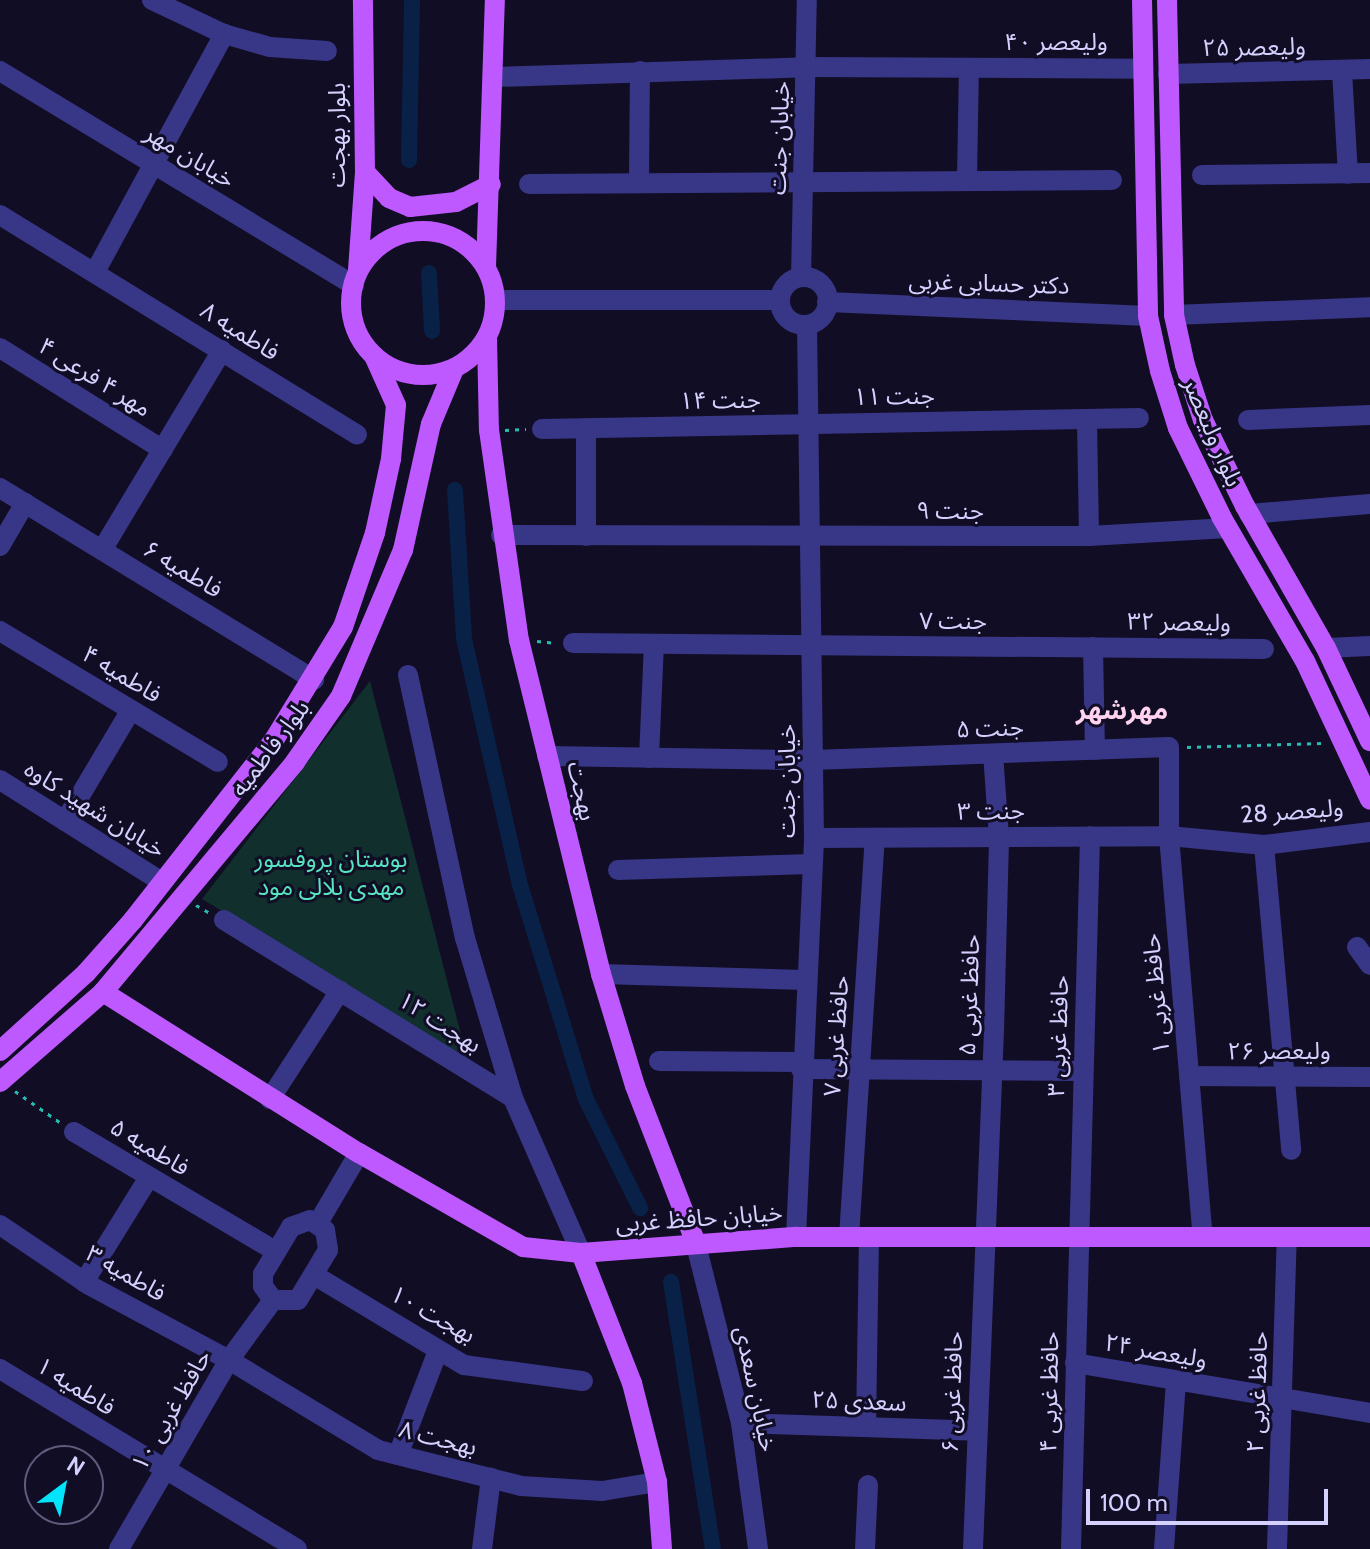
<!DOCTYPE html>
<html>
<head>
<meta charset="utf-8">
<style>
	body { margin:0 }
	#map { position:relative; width:1370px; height:1549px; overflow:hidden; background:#110d24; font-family:Cabin,"Noto Sans Arabic",sans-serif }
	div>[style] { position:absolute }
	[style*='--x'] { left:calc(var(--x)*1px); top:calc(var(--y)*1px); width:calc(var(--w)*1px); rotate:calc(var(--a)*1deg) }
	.green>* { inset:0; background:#102f2d }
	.canal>* { height:16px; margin:-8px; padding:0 8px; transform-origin:8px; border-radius:8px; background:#092147 }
	.path>* { height:3px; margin-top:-1.5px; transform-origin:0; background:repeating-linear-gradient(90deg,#28bbb1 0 4px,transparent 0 10px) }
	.minor>* { height:20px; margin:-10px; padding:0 10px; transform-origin:10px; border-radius:10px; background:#383686 }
	.minor>.ring { margin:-10px; padding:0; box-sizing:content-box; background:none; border:20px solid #383686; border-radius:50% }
	.major>* { height:20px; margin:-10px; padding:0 10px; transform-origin:10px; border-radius:10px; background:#be58ff }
	.major>.ring { margin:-10px; padding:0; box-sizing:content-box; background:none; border:20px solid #be58ff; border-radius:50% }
	span { translate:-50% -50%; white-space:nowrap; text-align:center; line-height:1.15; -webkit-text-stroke:6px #110d24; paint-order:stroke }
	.street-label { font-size:24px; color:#d5d1ff }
	.park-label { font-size:24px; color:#56e5c0 }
	.neighbourhood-label { font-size:26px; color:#ffd3ef; font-weight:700 }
	.north { position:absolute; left:24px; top:1445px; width:80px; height:80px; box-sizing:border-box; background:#110d24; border:2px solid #5f5b7c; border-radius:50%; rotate:32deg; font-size:22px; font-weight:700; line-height:32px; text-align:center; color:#d5d1ff }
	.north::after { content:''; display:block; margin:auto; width:28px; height:36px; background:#00e5fc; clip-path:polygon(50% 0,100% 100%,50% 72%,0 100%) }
	.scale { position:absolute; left:1086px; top:1489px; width:242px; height:36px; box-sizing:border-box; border:4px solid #d5d1ff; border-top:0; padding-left:10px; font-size:24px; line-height:28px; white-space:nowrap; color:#d5d1ff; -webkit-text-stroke:6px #110d24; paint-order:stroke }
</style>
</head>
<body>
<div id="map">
	<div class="green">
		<i style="clip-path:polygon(370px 681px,467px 1058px,202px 899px)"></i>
	</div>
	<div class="canal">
		<i style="--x:409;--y:160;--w:160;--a:-88.9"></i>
		<i style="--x:429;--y:273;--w:58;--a:87"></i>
		<i style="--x:455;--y:490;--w:149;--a:86.5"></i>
		<i style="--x:464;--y:639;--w:252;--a:77.2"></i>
		<i style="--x:520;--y:885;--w:224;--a:72.9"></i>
		<i style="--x:586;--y:1099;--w:122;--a:63.6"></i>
		<i style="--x:671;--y:1282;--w:270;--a:81.1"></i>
	</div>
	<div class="path">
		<i style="--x:505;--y:430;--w:21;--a:-3"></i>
		<i style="--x:537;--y:641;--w:20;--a:6"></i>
		<i style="--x:1187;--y:747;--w:136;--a:-1.7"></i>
		<i style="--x:196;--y:905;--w:16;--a:30"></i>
		<i style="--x:15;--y:1091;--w:56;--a:34.8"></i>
	</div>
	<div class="minor">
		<i style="--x:152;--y:0;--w:80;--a:25.3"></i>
		<i style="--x:224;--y:34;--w:48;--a:15.8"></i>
		<i style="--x:270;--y:47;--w:57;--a:4"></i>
		<i style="--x:0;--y:71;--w:414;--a:31.2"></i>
		<i style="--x:1342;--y:71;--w:103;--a:86.7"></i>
		<i style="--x:1168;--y:74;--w:202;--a:-1.4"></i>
		<i style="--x:496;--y:77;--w:311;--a:-1.8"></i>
		<i style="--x:807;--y:67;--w:335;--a:0.3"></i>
		<i style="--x:1202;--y:175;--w:168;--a:-0.7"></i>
		<i style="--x:967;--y:179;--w:111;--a:-89"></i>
		<i style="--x:639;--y:181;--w:110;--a:-89.5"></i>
		<i style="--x:529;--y:184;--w:583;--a:-0.39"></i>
		<i style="--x:0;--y:215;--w:419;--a:31.6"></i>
		<i style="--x:95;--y:272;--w:271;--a:-61.5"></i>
		<i style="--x:801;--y:277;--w:277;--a:-88.8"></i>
		<i class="ring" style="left:780px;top:277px;width:28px;height:28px"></i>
		<i style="--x:496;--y:300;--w:284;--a:0"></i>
		<i style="--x:827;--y:302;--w:321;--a:2.5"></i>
		<i style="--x:1174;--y:315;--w:196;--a:-2.3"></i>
		<i style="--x:0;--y:348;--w:192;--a:32"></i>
		<i style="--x:1248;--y:420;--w:122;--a:-2.3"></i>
		<i style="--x:1087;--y:421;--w:115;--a:89"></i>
		<i style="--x:586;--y:428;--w:108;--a:90"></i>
		<i style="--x:542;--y:429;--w:597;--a:-1.06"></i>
		<i style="--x:0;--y:488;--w:368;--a:31.4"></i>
		<i style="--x:1249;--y:514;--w:121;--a:-4.7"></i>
		<i style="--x:501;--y:535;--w:588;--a:0.1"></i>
		<i style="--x:1089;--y:536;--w:139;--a:-3.3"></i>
		<i style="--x:0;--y:546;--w:50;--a:-59.8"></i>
		<i style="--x:102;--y:550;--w:233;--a:-59"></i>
		<i style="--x:0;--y:631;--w:254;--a:31"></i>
		<i style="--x:573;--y:643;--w:691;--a:0.5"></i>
		<i style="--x:1093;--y:647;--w:103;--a:88.9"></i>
		<i style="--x:1326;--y:648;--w:44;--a:-2.6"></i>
		<i style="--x:408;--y:675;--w:269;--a:77.8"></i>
		<i style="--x:465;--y:938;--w:167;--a:73.3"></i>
		<i style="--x:513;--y:1098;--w:169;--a:66.3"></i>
		<i style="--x:547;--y:756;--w:266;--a:0.9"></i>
		<i style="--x:813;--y:760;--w:356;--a:-2.1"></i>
		<i style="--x:1169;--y:747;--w:89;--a:90"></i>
		<i style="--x:1169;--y:836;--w:402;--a:85.2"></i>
		<i style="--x:649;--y:758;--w:113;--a:-87.5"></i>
		<i style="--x:0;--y:780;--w:191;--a:32.2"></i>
		<i style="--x:65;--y:821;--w:129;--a:-59.3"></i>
		<i style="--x:814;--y:838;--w:355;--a:-0.3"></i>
		<i style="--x:1169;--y:836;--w:95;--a:5.4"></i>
		<i style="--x:1264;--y:845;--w:107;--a:-7"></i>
		<i style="--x:1264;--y:845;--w:306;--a:84.9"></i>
		<i style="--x:618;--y:870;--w:194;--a:-1.8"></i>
		<i style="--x:224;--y:920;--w:339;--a:31.6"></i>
		<i style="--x:1357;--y:947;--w:22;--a:54"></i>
		<i style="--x:601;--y:974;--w:204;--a:1.7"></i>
		<i style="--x:659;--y:1061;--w:142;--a:0.4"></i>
		<i style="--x:801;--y:1069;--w:282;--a:0.4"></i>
		<i style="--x:1189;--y:1076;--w:181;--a:0.3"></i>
		<i style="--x:270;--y:1099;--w:129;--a:-57.1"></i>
		<i style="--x:74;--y:1132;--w:234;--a:30.6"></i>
		<i style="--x:310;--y:1220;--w:18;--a:34"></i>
		<i style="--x:325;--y:1230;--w:20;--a:81"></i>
		<i style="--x:328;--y:1250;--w:58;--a:121"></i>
		<i style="--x:298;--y:1300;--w:25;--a:180"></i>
		<i style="--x:273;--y:1300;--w:17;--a:-126"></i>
		<i style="--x:263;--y:1286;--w:12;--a:-90"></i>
		<i style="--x:263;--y:1274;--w:55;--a:-59.2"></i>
		<i style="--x:291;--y:1227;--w:20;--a:-20"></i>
		<i style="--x:318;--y:1223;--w:81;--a:-59.6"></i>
		<i style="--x:0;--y:1225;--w:107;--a:34"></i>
		<i style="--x:89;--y:1285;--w:159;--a:28.2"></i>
		<i style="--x:229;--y:1360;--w:174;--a:31.1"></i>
		<i style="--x:378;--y:1450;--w:147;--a:14.1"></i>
		<i style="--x:521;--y:1486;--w:81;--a:3.5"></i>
		<i style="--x:602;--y:1491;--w:56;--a:-9.3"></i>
		<i style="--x:796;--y:1237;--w:399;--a:-87.4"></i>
		<i style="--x:814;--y:838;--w:513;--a:-90.78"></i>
		<i style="--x:849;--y:1237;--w:400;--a:-86.3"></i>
		<i style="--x:695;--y:1241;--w:188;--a:75.8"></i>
		<i style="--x:741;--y:1423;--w:127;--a:82.3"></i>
		<i style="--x:314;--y:1275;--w:175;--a:31"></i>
		<i style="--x:464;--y:1365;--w:120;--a:7.7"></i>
		<i style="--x:84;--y:1282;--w:123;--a:-58.2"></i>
		<i style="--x:1075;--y:1363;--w:299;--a:9.6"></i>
		<i style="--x:0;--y:1369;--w:347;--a:31.2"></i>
		<i style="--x:741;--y:1423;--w:236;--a:1.9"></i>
		<i style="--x:866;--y:1427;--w:190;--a:-89.1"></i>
		<i style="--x:398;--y:1455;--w:111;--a:-69"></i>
		<i style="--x:119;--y:1549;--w:219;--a:-59.8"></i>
		<i style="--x:229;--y:1360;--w:74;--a:-53.7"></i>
		<i style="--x:482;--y:1549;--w:72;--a:-82.8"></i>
		<i style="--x:865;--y:1549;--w:64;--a:-87.3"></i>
		<i style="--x:973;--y:1549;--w:518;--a:-87.68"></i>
		<i style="--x:994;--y:1031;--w:194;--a:-88.5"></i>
		<i style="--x:999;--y:837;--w:83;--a:-94.1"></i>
		<i style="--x:1071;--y:1549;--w:713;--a:-88.47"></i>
		<i style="--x:1164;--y:1549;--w:168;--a:-85.9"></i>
		<i style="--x:1277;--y:1549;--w:312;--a:-88.2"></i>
	</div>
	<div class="major">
		<i style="--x:1142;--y:0;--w:316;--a:88.9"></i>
		<i style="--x:1148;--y:316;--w:56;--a:77.7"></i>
		<i style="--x:1160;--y:371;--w:60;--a:72.5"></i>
		<i style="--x:1178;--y:428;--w:100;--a:63.9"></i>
		<i style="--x:1222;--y:518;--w:165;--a:59.9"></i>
		<i style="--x:1305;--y:661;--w:153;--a:64.9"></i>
		<i style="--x:1167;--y:0;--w:315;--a:88.7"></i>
		<i style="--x:1174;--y:315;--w:51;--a:77.6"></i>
		<i style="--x:1185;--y:365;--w:58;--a:71.9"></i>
		<i style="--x:1203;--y:420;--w:96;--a:64"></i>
		<i style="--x:1245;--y:506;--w:163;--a:60.3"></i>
		<i style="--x:1326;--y:648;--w:103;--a:64.7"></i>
		<i style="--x:365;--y:172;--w:35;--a:47"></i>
		<i style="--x:389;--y:198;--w:23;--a:23"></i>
		<i style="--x:410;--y:207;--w:46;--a:-6.2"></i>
		<i style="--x:456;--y:202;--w:39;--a:-27"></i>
		<i class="ring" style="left:351px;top:231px;width:124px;height:124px"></i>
		<i style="--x:486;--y:267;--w:267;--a:-88.1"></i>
		<i style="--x:358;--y:270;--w:98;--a:-85.9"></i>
		<i style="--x:365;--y:172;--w:172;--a:-90.7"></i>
		<i style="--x:487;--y:338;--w:92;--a:88.8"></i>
		<i style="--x:489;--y:430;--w:212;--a:81.9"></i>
		<i style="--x:519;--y:640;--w:344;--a:76.2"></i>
		<i style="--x:601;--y:974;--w:117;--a:73.1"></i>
		<i style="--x:635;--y:1086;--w:166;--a:68.8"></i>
		<i style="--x:103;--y:992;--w:302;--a:32.2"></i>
		<i style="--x:359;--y:1153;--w:189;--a:29.8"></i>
		<i style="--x:523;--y:1247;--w:58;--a:5.9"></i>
		<i style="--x:581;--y:1253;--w:216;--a:-4.3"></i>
		<i style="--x:796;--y:1237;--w:574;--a:0"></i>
		<i style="--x:0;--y:1051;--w:116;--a:-42.2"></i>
		<i style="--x:86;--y:973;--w:71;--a:-48.4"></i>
		<i style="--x:133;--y:920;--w:229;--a:-51.9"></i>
		<i style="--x:274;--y:740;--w:132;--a:-58.6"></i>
		<i style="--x:343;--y:627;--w:99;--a:-71.2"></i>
		<i style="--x:375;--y:533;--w:76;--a:-77.8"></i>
		<i style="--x:391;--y:459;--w:54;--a:-84.7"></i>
		<i style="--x:396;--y:405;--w:54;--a:-114.2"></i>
		<i style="--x:0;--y:1082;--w:137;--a:-41.1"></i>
		<i style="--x:103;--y:992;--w:300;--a:-50.1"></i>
		<i style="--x:295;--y:762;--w:80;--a:-55.1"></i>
		<i style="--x:341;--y:696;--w:159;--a:-67"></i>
		<i style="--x:403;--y:550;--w:129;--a:-77.5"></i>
		<i style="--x:431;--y:424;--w:60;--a:-67.3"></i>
		<i style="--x:581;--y:1253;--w:140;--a:68.6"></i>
		<i style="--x:632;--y:1383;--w:102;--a:75.8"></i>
		<i style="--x:657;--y:1482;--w:67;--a:85.7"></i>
	</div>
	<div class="street-label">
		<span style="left:1056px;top:42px">ولیعصر ۴۰</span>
		<span style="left:1254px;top:47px;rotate:-1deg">ولیعصر ۲۵</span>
		<span style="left:337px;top:135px;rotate:-90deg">بلوار بهجت</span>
		<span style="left:779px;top:138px;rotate:-88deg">خیابان جنت</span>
		<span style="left:190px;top:156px;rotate:31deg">خیابان مهر</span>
		<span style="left:989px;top:283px;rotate:2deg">دکتر حسابی غربی</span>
		<span style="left:240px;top:331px;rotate:32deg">فاطمیه ۸</span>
		<span style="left:95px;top:377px;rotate:32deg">مهر ۴ فرعی ۴</span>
		<span style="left:894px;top:396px;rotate:-1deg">جنت ۱۱</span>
		<span style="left:720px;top:400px;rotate:-1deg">جنت ۱۴</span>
		<span style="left:1213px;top:432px;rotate:67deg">بلوار ولیعصر</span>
		<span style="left:950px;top:511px">جنت ۹</span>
		<span style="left:183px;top:569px;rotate:31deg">فاطمیه ۶</span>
		<span style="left:953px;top:621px">جنت ۷</span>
		<span style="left:1179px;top:622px;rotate:1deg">ولیعصر ۳۲</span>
		<span style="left:122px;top:674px;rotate:31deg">فاطمیه ۴</span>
		<span style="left:990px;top:728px;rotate:-2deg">جنت ۵</span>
		<span style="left:270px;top:748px;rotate:-53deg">بلوار فاطمیه</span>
		<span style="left:787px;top:781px;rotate:-90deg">خیابان جنت</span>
		<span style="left:582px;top:791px;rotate:77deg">بهجت</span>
		<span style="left:95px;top:809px;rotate:32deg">خیابان شهید کاوه</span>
		<span style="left:991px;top:811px;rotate:-1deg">جنت ۳</span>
		<span style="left:1292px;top:811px;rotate:-4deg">ولیعصر 28</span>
		<span style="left:1156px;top:994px;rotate:-95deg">حافظ غربی ۱</span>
		<span style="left:969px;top:995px;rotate:-88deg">حافظ غربی ۵</span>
		<span style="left:440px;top:1022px;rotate:32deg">بهجت ۱۲</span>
		<span style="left:836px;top:1036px;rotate:-86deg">حافظ غربی ۷</span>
		<span style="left:1058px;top:1036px;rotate:-88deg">حافظ غربی ۳</span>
		<span style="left:1279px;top:1051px">ولیعصر ۲۶</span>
		<span style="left:150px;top:1147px;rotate:31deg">فاطمیه ۵</span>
		<span style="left:699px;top:1218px;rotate:-4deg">خیابان حافظ غربی</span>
		<span style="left:126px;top:1273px;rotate:30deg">فاطمیه ۳</span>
		<span style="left:433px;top:1314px;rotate:29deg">بهجت ۱۰</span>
		<span style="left:1156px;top:1351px;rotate:10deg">ولیعصر ۲۴</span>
		<span style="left:76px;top:1386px;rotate:32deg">فاطمیه ۱</span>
		<span style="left:756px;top:1389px;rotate:78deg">خیابان سعدی</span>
		<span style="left:952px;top:1392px;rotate:-88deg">حافظ غربی ۶</span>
		<span style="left:1049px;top:1392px;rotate:-89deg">حافظ غربی ۴</span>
		<span style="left:1257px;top:1392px;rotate:-88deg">حافظ غربی ۲</span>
		<span style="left:859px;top:1401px;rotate:2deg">سعدی ۲۵</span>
		<span style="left:171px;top:1410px;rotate:-60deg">حافظ غربی ۱۰</span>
		<span style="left:438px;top:1438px;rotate:14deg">بهجت ۸</span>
	</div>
	<div class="park-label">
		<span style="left:331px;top:873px">بوستان پروفسور<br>مهدی بلالی مود</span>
	</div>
	<div class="neighbourhood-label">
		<span style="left:1122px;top:711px">مهرشهر</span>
	</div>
	<div class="north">N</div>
	<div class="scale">100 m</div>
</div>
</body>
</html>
